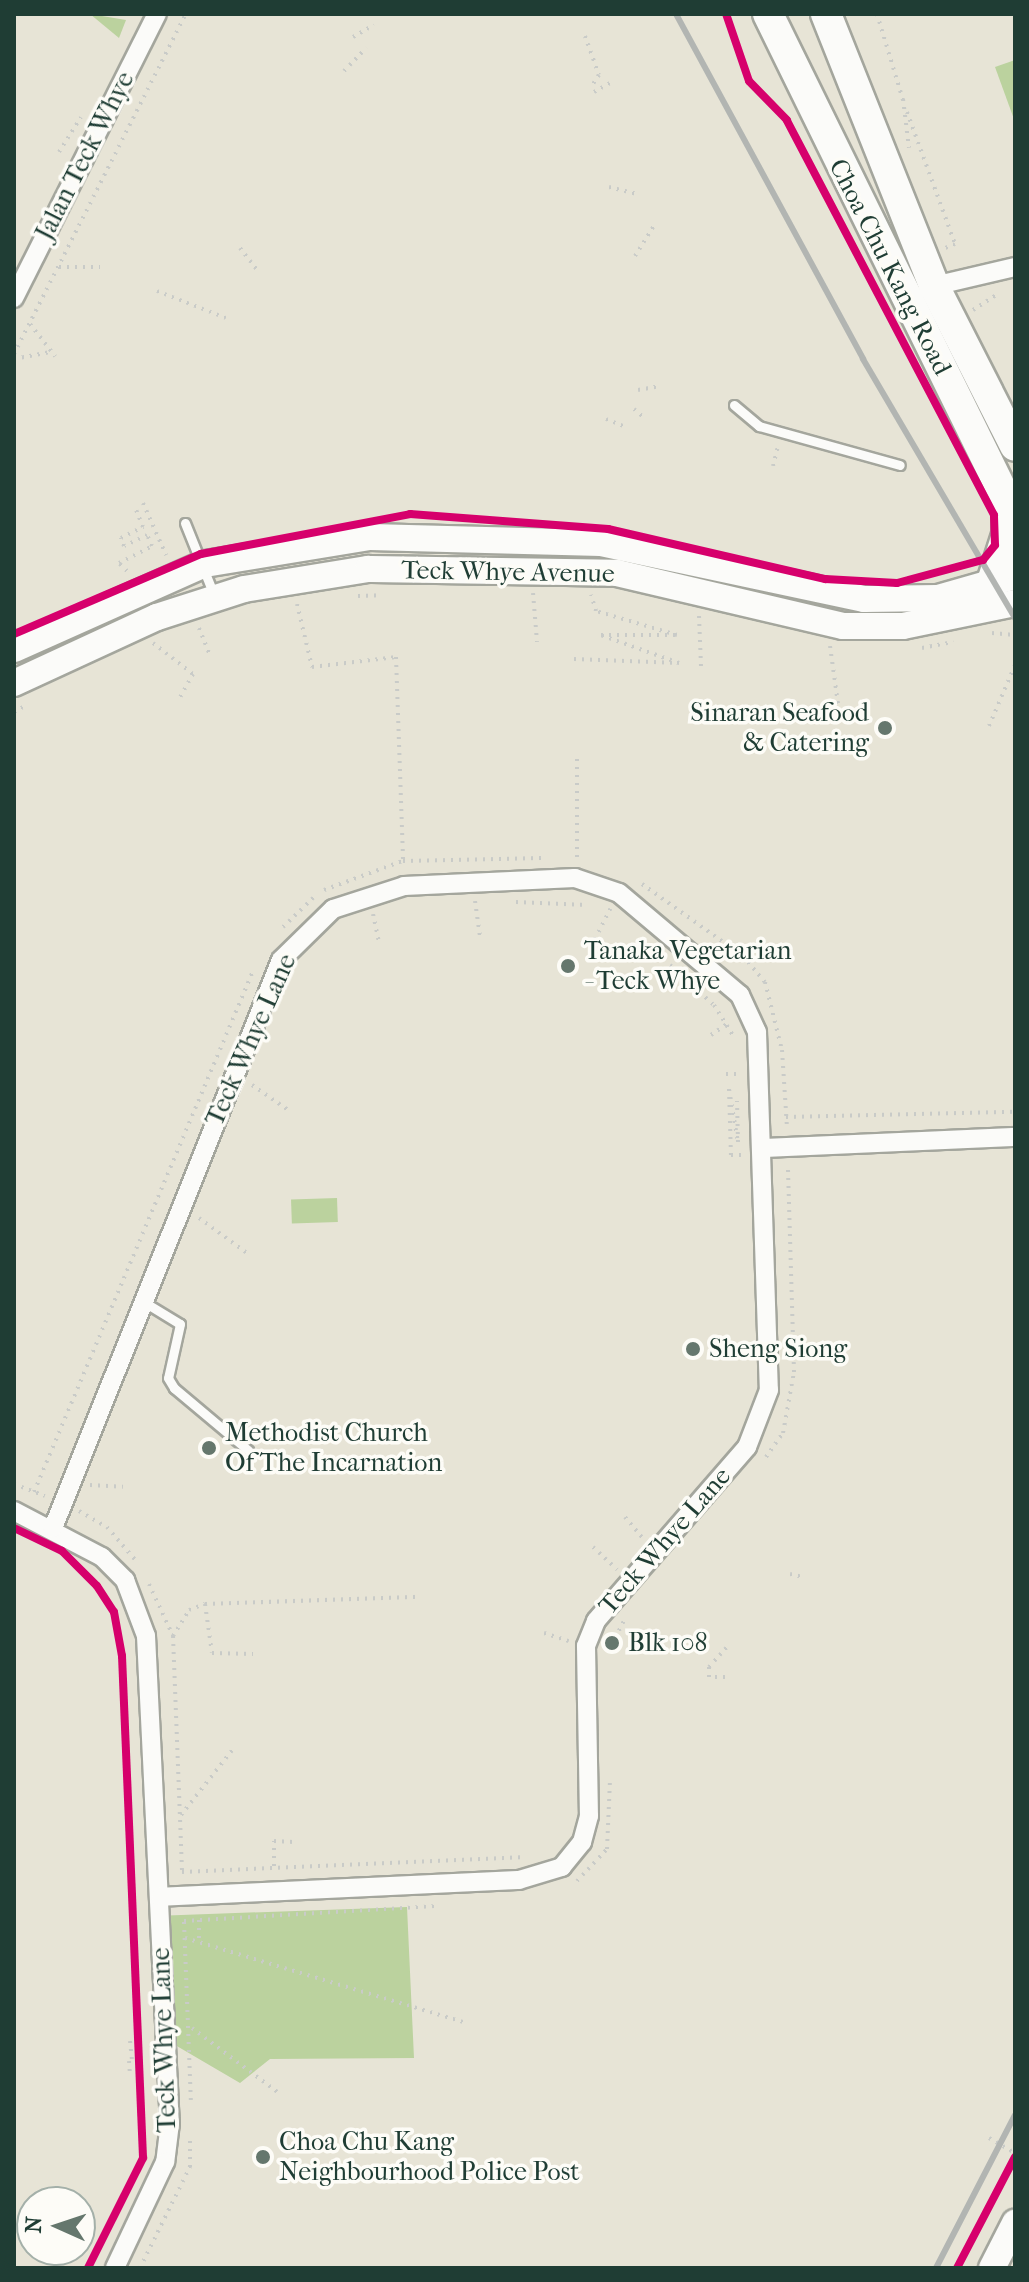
<!DOCTYPE html>
<html>
<head>
<meta charset="utf-8">
<style>
	body { margin:0 }
	#map { position:relative; width:1029px; height:2282px; overflow:hidden; background:#e7e4d6; font-family:"IM FELL French Canon",serif }
	div>[style] { position:absolute }
	[style*='--x'] { left:calc(var(--x)*1px); top:calc(var(--y)*1px); width:calc(var(--w)*1px); rotate:calc(var(--a)*1deg) }
	.green>* { inset:0; background:#bbd29e; transform-origin:0 0 }
	.path>* { height:4px; margin-top:-2px; transform-origin:0; background:repeating-linear-gradient(90deg,#c9cbc8 0 2px,transparent 0 8px) }
	.roads { filter:drop-shadow(2px 0 #a4a69d) drop-shadow(-2px 0 #a4a69d) drop-shadow(0 2px #a4a69d) drop-shadow(0 -2px #a4a69d) }
	.service>* { height:9px; margin:-4.5px; padding:0 4.5px; transform-origin:4.5px; border-radius:4.5px; background:#fbfbf9 }
	.minor>* { height:18px; margin:-9px; padding:0 9px; transform-origin:9px; border-radius:9px; background:#fbfbf9 }
	.secondary>* { height:26px; margin:-13px; padding:0 13px; transform-origin:13px; border-radius:13px; background:#fbfbf9 }
	.primary>* { height:30px; margin:-15px; padding:0 15px; transform-origin:15px; border-radius:15px; background:#fbfbf9 }
	.rail>* { height:6px; margin:-3px; padding:0 3px; transform-origin:3px; border-radius:3px; background:#b2b5b2 }
	.cycleway>* { height:8px; margin:-4px; padding:0 4px; transform-origin:4px; border-radius:4px; background:#d6006c }
	.dots>* { width:22px; height:22px; translate:-50% -50%; box-sizing:border-box; border:4px solid #fdfcf7; border-radius:50% }
	span { translate:-50% -50%; white-space:nowrap; text-align:center; line-height:1.15; -webkit-text-stroke:7px #fdfcf7; paint-order:stroke }
	.street-label { font-size:26px; color:#1f3d34 }
	.poi-label { font-size:26px; color:#1f3d34 }
	.right { translate:-100% -50%; text-align:right }
	.left { translate:0 -50%; text-align:left }
	.frame { position:absolute; inset:0; border:16px solid #1f3d34; pointer-events:none }
	.north { position:absolute; left:16px; top:2186px; width:80px; height:80px; box-sizing:border-box; background:#fdfcf7; border:2px solid #a4b0a9; border-radius:50%; rotate:273deg; font-size:22px; font-weight:700; line-height:32px; text-align:center; color:#1f3d34 }
	.north::after { content:''; display:block; margin:auto; width:28px; height:36px; background:#65776d; clip-path:polygon(50% 0,100% 100%,50% 72%,0 100%) }
</style>
</head>
<body>
<div id="map">
	<div class="green">
		<i style="clip-path:polygon(90px 14px,126px 20px,119px 38px)"></i>
		<i style="clip-path:polygon(1015px 60px,1015px 122px,995px 67px)"></i>
		<i style="left:337px;top:1198px;width:24px;height:46px;rotate:88deg"></i>
		<i style="clip-path:polygon(407px 1907px,414px 2058px,270px 2059px,240px 2083px,158px 2035px,154px 1916px)"></i>
	</div>
	<div class="path">
		<i style="--x:877;--y:14;--w:90;--a:73.2"></i>
		<i style="--x:585;--y:36;--w:41;--a:70.3"></i>
		<i style="--x:599;--y:75;--w:14;--a:124"></i>
		<i style="--x:353;--y:37;--w:24;--a:-30"></i>
		<i style="--x:344;--y:71;--w:32;--a:-46"></i>
		<i style="--x:594;--y:92;--w:23;--a:-29"></i>
		<i style="--x:903;--y:99;--w:49;--a:83"></i>
		<i style="--x:907;--y:112;--w:140;--a:70"></i>
		<i style="--x:955;--y:244;--w:11;--a:158"></i>
		<i style="--x:59;--y:152;--w:41;--a:-57.8"></i>
		<i style="--x:609;--y:187;--w:30;--a:14"></i>
		<i style="--x:240;--y:248;--w:31;--a:52"></i>
		<i style="--x:635;--y:256;--w:36;--a:-58"></i>
		<i style="--x:59;--y:267;--w:41;--a:0"></i>
		<i style="--x:157;--y:291;--w:74;--a:21.4"></i>
		<i style="--x:973;--y:310;--w:31;--a:-33"></i>
		<i style="--x:30;--y:324;--w:41;--a:52"></i>
		<i style="--x:14;--y:354;--w:381;--a:-63.2"></i>
		<i style="--x:14;--y:359;--w:37;--a:-11"></i>
		<i style="--x:638;--y:390;--w:23;--a:-10"></i>
		<i style="--x:634;--y:409;--w:11;--a:41"></i>
		<i style="--x:606;--y:419;--w:22;--a:22"></i>
		<i style="--x:773;--y:466;--w:21;--a:-76"></i>
		<i style="--x:143;--y:503;--w:57;--a:66.1"></i>
		<i style="--x:127;--y:571;--w:11;--a:-135"></i>
		<i style="--x:119;--y:563;--w:37;--a:-27"></i>
		<i style="--x:152;--y:546;--w:12;--a:-114"></i>
		<i style="--x:147;--y:535;--w:25;--a:154"></i>
		<i style="--x:124;--y:546;--w:9;--a:-111"></i>
		<i style="--x:121;--y:538;--w:25;--a:-27"></i>
		<i style="--x:143;--y:527;--w:22;--a:-112"></i>
		<i style="--x:533;--y:593;--w:49;--a:85.3"></i>
		<i style="--x:358;--y:596;--w:23;--a:-2"></i>
		<i style="--x:297;--y:604;--w:65;--a:76.6"></i>
		<i style="--x:312;--y:667;--w:85;--a:-6.8"></i>
		<i style="--x:396;--y:657;--w:203;--a:88"></i>
		<i style="--x:699;--y:616;--w:50;--a:87.7"></i>
		<i style="--x:199;--y:628;--w:29;--a:68"></i>
		<i style="--x:992;--y:633;--w:23;--a:5"></i>
		<i style="--x:153;--y:643;--w:51;--a:37.8"></i>
		<i style="--x:193;--y:674;--w:29;--a:119"></i>
		<i style="--x:830;--y:646;--w:66;--a:82.1"></i>
		<i style="--x:922;--y:648;--w:32;--a:-11"></i>
		<i style="--x:574;--y:659;--w:105;--a:2.2"></i>
		<i style="--x:679;--y:663;--w:83;--a:-160.3"></i>
		<i style="--x:601;--y:635;--w:76;--a:0"></i>
		<i style="--x:677;--y:635;--w:84;--a:-163.5"></i>
		<i style="--x:596;--y:611;--w:17;--a:-107"></i>
		<i style="--x:14;--y:712;--w:13;--a:-29"></i>
		<i style="--x:989;--y:726;--w:66;--a:-66.9"></i>
		<i style="--x:577;--y:759;--w:101;--a:90"></i>
		<i style="--x:642;--y:884;--w:124;--a:35.5"></i>
		<i style="--x:743;--y:956;--w:34;--a:50"></i>
		<i style="--x:765;--y:982;--w:70;--a:76"></i>
		<i style="--x:782;--y:1050;--w:78;--a:86.3"></i>
		<i style="--x:324;--y:890;--w:84;--a:-20.2"></i>
		<i style="--x:403;--y:861;--w:138;--a:-1.2"></i>
		<i style="--x:475;--y:901;--w:37;--a:82"></i>
		<i style="--x:516;--y:902;--w:71;--a:2.4"></i>
		<i style="--x:373;--y:914;--w:30;--a:78"></i>
		<i style="--x:283;--y:927;--w:43;--a:-44.1"></i>
		<i style="--x:595;--y:939;--w:34;--a:-63"></i>
		<i style="--x:670;--y:965;--w:59;--a:42.3"></i>
		<i style="--x:714;--y:1005;--w:39;--a:58"></i>
		<i style="--x:711;--y:1035;--w:19;--a:-35"></i>
		<i style="--x:726;--y:1074;--w:15;--a:0"></i>
		<i style="--x:252;--y:1085;--w:47;--a:34.7"></i>
		<i style="--x:729;--y:1089;--w:54;--a:80.4"></i>
		<i style="--x:738;--y:1142;--w:41;--a:-91.4"></i>
		<i style="--x:729;--y:1089;--w:66;--a:88.3"></i>
		<i style="--x:731;--y:1155;--w:12;--a:0"></i>
		<i style="--x:786;--y:1117;--w:229;--a:-1.3"></i>
		<i style="--x:199;--y:1218;--w:59;--a:36.1"></i>
		<i style="--x:766;--y:1457;--w:29;--a:-55"></i>
		<i style="--x:783;--y:1433;--w:62;--a:-79.8"></i>
		<i style="--x:794;--y:1372;--w:207;--a:-91.7"></i>
		<i style="--x:14;--y:1484;--w:33;--a:21"></i>
		<i style="--x:90;--y:1485;--w:33;--a:3"></i>
		<i style="--x:34;--y:1492;--w:565;--a:-67.2"></i>
		<i style="--x:79;--y:1511;--w:32;--a:30"></i>
		<i style="--x:107;--y:1527;--w:46;--a:49.4"></i>
		<i style="--x:625;--y:1517;--w:30;--a:50"></i>
		<i style="--x:593;--y:1547;--w:33;--a:43"></i>
		<i style="--x:790;--y:1574;--w:13;--a:13"></i>
		<i style="--x:149;--y:1584;--w:57;--a:65.2"></i>
		<i style="--x:173;--y:1636;--w:237;--a:87.8"></i>
		<i style="--x:205;--y:1604;--w:49;--a:81.9"></i>
		<i style="--x:212;--y:1653;--w:41;--a:1.4"></i>
		<i style="--x:544;--y:1633;--w:26;--a:18"></i>
		<i style="--x:173;--y:1636;--w:31;--a:-58"></i>
		<i style="--x:189;--y:1610;--w:17;--a:-21"></i>
		<i style="--x:205;--y:1604;--w:215;--a:-1.9"></i>
		<i style="--x:608;--y:1652;--w:35;--a:-63"></i>
		<i style="--x:725;--y:1677;--w:16;--a:180"></i>
		<i style="--x:709;--y:1677;--w:10;--a:-90"></i>
		<i style="--x:709;--y:1667;--w:28;--a:-48"></i>
		<i style="--x:181;--y:1815;--w:85;--a:-51.7"></i>
		<i style="--x:274;--y:1866;--w:25;--a:-90"></i>
		<i style="--x:274;--y:1841;--w:20;--a:3"></i>
		<i style="--x:182;--y:1872;--w:339;--a:-2.5"></i>
		<i style="--x:577;--y:1881;--w:44;--a:-46.8"></i>
		<i style="--x:607;--y:1849;--w:70;--a:-87.5"></i>
		<i style="--x:199;--y:1920;--w:21;--a:90"></i>
		<i style="--x:184;--y:1921;--w:255;--a:-3.4"></i>
		<i style="--x:184;--y:1922;--w:179;--a:87.8"></i>
		<i style="--x:185;--y:1938;--w:291;--a:16.8"></i>
		<i style="--x:192;--y:2028;--w:109;--a:36.8"></i>
		<i style="--x:130;--y:2041;--w:20;--a:84"></i>
		<i style="--x:129;--y:2061;--w:16;--a:86"></i>
		<i style="--x:989;--y:2138;--w:30;--a:30"></i>
		<i style="--x:140;--y:2268;--w:113;--a:-63.7"></i>
		<i style="--x:190;--y:2167;--w:29;--a:-90"></i>
	</div>
	<div class="roads">
		<div class="service">
			<i style="--x:734;--y:405;--w:33;--a:40"></i>
			<i style="--x:759;--y:426;--w:146;--a:15.5"></i>
			<i style="--x:185;--y:523;--w:78;--a:68.1"></i>
			<i style="--x:144;--y:1302;--w:42;--a:31.4"></i>
			<i style="--x:180;--y:1324;--w:55;--a:102.5"></i>
			<i style="--x:168;--y:1378;--w:12;--a:59"></i>
			<i style="--x:174;--y:1388;--w:97;--a:40"></i>
		</div>
		<div class="minor">
			<i style="--x:934;--y:286;--w:83;--a:-13.2"></i>
			<i style="--x:14;--y:298;--w:318;--a:-63.3"></i>
			<i style="--x:762;--y:1148;--w:253;--a:-2.5"></i>
			<i style="--x:14;--y:1511;--w:99;--a:27.6"></i>
			<i style="--x:102;--y:1557;--w:33;--a:45"></i>
			<i style="--x:125;--y:1580;--w:60;--a:69.4"></i>
			<i style="--x:146;--y:1636;--w:488;--a:87.2"></i>
			<i style="--x:170;--y:2123;--w:39;--a:97"></i>
			<i style="--x:165;--y:2162;--w:117;--a:115.3"></i>
			<i style="--x:53;--y:1528;--w:612;--a:-68.13"></i>
			<i style="--x:281;--y:960;--w:73;--a:-44.4"></i>
			<i style="--x:333;--y:909;--w:75;--a:-17.9"></i>
			<i style="--x:404;--y:886;--w:171;--a:-2.7"></i>
			<i style="--x:575;--y:878;--w:46;--a:18.8"></i>
			<i style="--x:619;--y:893;--w:158;--a:40.1"></i>
			<i style="--x:740;--y:995;--w:41;--a:65.3"></i>
			<i style="--x:757;--y:1032;--w:358;--a:88.1"></i>
			<i style="--x:769;--y:1390;--w:61;--a:111.1"></i>
			<i style="--x:747;--y:1447;--w:230;--a:131"></i>
			<i style="--x:596;--y:1621;--w:27;--a:112"></i>
			<i style="--x:586;--y:1646;--w:170;--a:89"></i>
			<i style="--x:589;--y:1816;--w:27;--a:105"></i>
			<i style="--x:582;--y:1842;--w:32;--a:129"></i>
			<i style="--x:562;--y:1867;--w:45;--a:163.2"></i>
			<i style="--x:519;--y:1880;--w:359;--a:177.3"></i>
		</div>
		<div class="secondary">
			<i style="--x:14;--y:649;--w:209;--a:-24"></i>
			<i style="--x:205;--y:564;--w:167;--a:-9.3"></i>
			<i style="--x:370;--y:537;--w:231;--a:1.5"></i>
			<i style="--x:601;--y:543;--w:269;--a:12"></i>
			<i style="--x:864;--y:599;--w:74;--a:-0.8"></i>
			<i style="--x:938;--y:598;--w:80;--a:-15.9"></i>
			<i style="--x:14;--y:683;--w:157;--a:-24.8"></i>
			<i style="--x:157;--y:617;--w:91;--a:-17.8"></i>
			<i style="--x:244;--y:589;--w:126;--a:-9.2"></i>
			<i style="--x:368;--y:569;--w:249;--a:0.9"></i>
			<i style="--x:617;--y:573;--w:232;--a:13.2"></i>
			<i style="--x:843;--y:626;--w:60;--a:0"></i>
			<i style="--x:903;--y:626;--w:114;--a:-11.6"></i>
			<i style="--x:992;--y:2268;--w:51;--a:-62.9"></i>
		</div>
		<div class="primary">
			<i style="--x:768;--y:14;--w:560;--a:63.85"></i>
			<i style="--x:826;--y:14;--w:293;--a:68.3"></i>
			<i style="--x:934;--y:286;--w:179;--a:63.1"></i>
			<i style="--x:991;--y:585;--w:52;--a:-72.3"></i>
			<i style="--x:1007;--y:535;--w:36;--a:-90"></i>
		</div>
	</div>
	<div class="rail">
		<i style="--x:676;--y:14;--w:392;--a:61.5"></i>
		<i style="--x:863;--y:359;--w:300;--a:59.6"></i>
		<i style="--x:936;--y:2268;--w:172;--a:-62.7"></i>
	</div>
	<div class="cycleway">
		<i style="--x:14;--y:634;--w:203;--a:-23.2"></i>
		<i style="--x:201;--y:554;--w:213;--a:-10.8"></i>
		<i style="--x:410;--y:514;--w:199;--a:4.3"></i>
		<i style="--x:608;--y:529;--w:223;--a:13"></i>
		<i style="--x:825;--y:579;--w:72;--a:3.2"></i>
		<i style="--x:897;--y:583;--w:89;--a:-15"></i>
		<i style="--x:983;--y:560;--w:19;--a:-51"></i>
		<i style="--x:995;--y:545;--w:30;--a:-92"></i>
		<i style="--x:994;--y:515;--w:446;--a:-117.7"></i>
		<i style="--x:787;--y:120;--w:54;--a:-134.3"></i>
		<i style="--x:749;--y:81;--w:71;--a:-108.9"></i>
		<i style="--x:14;--y:1528;--w:53;--a:25.6"></i>
		<i style="--x:62;--y:1551;--w:49;--a:45"></i>
		<i style="--x:97;--y:1586;--w:31;--a:57"></i>
		<i style="--x:114;--y:1612;--w:45;--a:79.7"></i>
		<i style="--x:122;--y:1656;--w:502;--a:87.6"></i>
		<i style="--x:143;--y:2158;--w:123;--a:116.6"></i>
		<i style="--x:957;--y:2268;--w:125;--a:-62.4"></i>
	</div>
	<div class="dots">
		<i style="left:885px;top:728px;background:#65776d"></i>
		<i style="left:568px;top:966px;background:#65776d"></i>
		<i style="left:693px;top:1349px;background:#65776d"></i>
		<i style="left:209px;top:1448px;background:#65776d"></i>
		<i style="left:612px;top:1643px;background:#65776d"></i>
		<i style="left:263px;top:2157px;background:#65776d"></i>
	</div>
	<div class="street-label">
		<span style="left:85px;top:156px;rotate:-63deg">Jalan Teck Whye</span>
		<span style="left:890px;top:267px;rotate:63deg">Choa Chu Kang Road</span>
		<span style="left:508px;top:572px;rotate:1deg">Teck Whye Avenue</span>
		<span style="left:251px;top:1040px;rotate:-66deg">Teck Whye Lane</span>
		<span style="left:665px;top:1541px;rotate:-49deg">Teck Whye Lane</span>
		<span style="left:164px;top:2040px;rotate:-92deg">Teck Whye Lane</span>
	</div>
	<div class="poi-label">
		<span class="right" style="left:869px;top:728px">Sinaran Seafood<br>&amp; Catering</span>
		<span class="left" style="left:584px;top:966px">Tanaka Vegetarian<br>- Teck Whye</span>
		<span class="left" style="left:709px;top:1349px">Sheng Siong</span>
		<span class="left" style="left:225px;top:1448px">Methodist Church<br>Of The Incarnation</span>
		<span class="left" style="left:628px;top:1643px">Blk 108</span>
		<span class="left" style="left:279px;top:2157px">Choa Chu Kang<br>Neighbourhood Police Post</span>
	</div>
	<div class="frame"></div>
	<div class="north">N</div>
</div>
</body>
</html>
